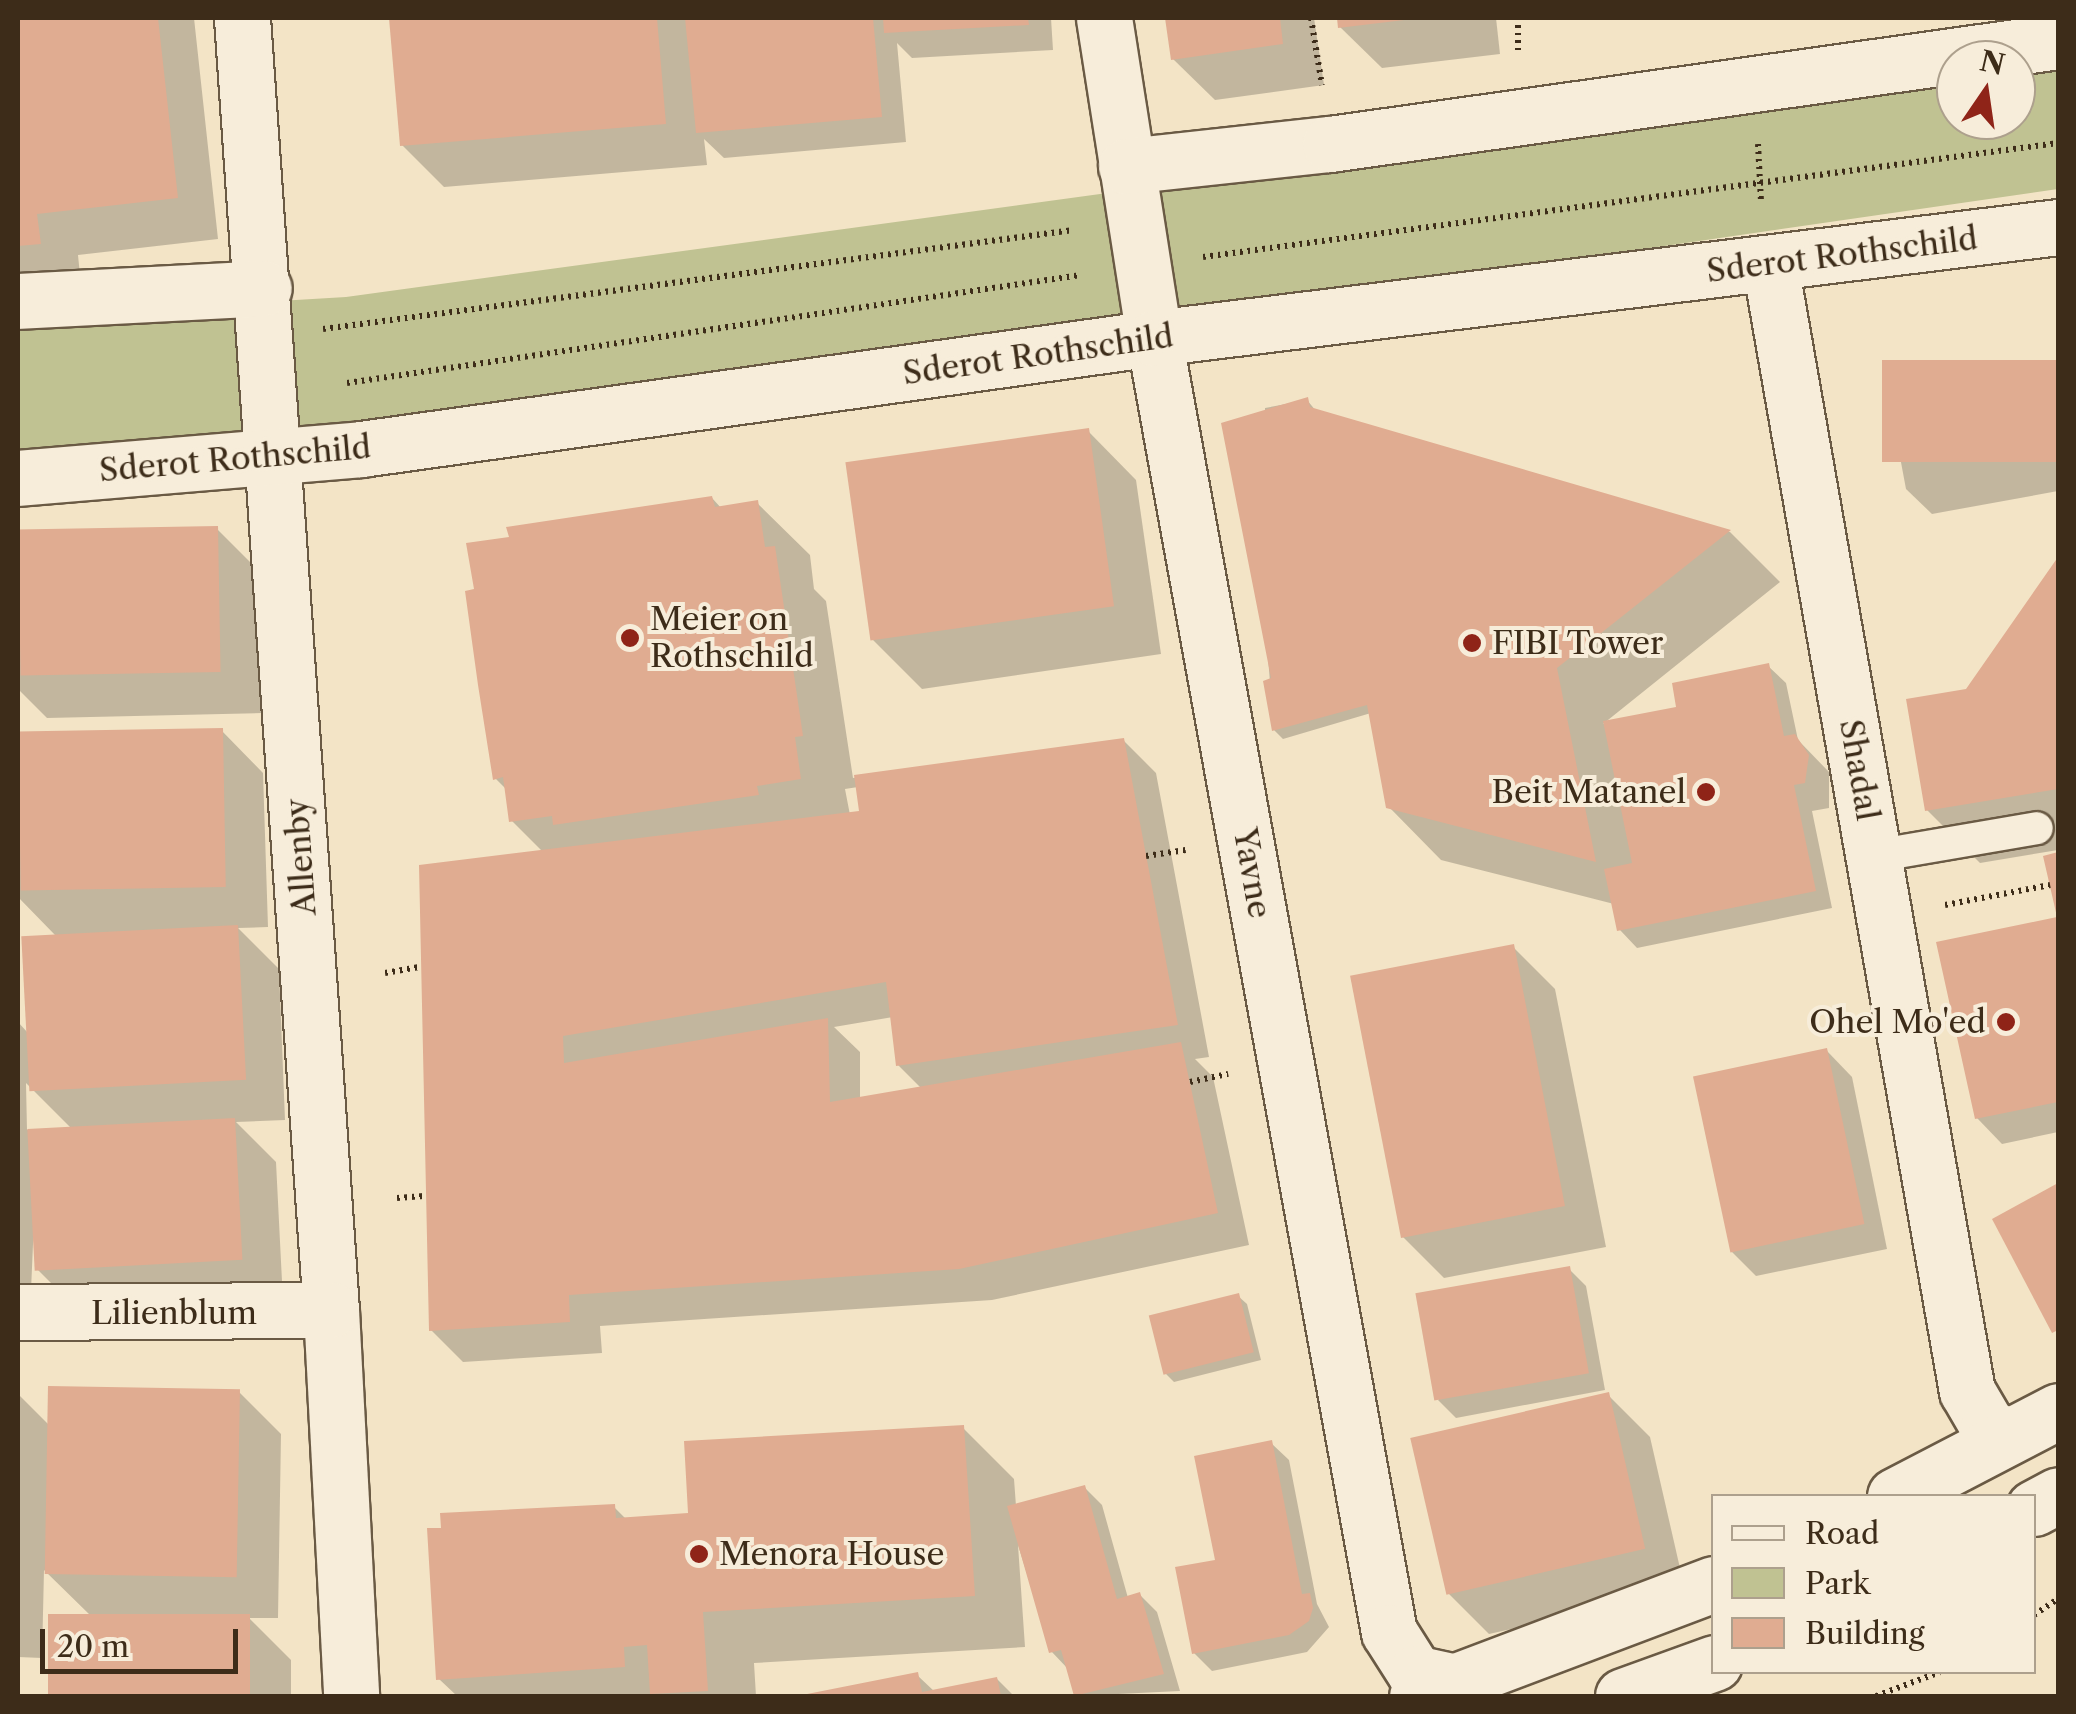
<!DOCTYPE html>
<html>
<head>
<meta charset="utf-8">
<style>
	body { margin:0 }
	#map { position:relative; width:2076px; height:1714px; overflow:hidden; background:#f3e4c6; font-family:"Libre Caslon Text",serif }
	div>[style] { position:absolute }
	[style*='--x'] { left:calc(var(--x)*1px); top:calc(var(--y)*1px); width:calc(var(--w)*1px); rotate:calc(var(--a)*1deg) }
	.green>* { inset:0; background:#c0c292 }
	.shadow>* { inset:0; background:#0003 }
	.building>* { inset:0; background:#e0ac91; transform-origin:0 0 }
	.path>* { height:6px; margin-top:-3px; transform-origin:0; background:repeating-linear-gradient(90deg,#3d2c19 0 2.5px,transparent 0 7.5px) }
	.roads { filter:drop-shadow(2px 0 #6a5a44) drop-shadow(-2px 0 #6a5a44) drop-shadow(0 2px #6a5a44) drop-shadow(0 -2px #6a5a44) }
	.lane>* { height:32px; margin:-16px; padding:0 16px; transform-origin:16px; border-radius:16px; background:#f7edda }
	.street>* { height:55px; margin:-27.5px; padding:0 27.5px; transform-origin:27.5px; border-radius:27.5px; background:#f7edda }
	.secondary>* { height:55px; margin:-27.5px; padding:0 27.5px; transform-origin:27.5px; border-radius:27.5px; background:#f7edda }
	.dots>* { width:28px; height:28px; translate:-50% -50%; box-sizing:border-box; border:5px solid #f7edda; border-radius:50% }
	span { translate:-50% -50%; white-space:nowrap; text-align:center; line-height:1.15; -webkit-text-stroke:8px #f7edda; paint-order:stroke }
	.street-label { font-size:32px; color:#3d2c19 }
	.poi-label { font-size:32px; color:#3d2c19 }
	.left { translate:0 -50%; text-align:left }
	.right { translate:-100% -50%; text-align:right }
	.frame { position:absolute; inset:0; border:20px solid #3d2c19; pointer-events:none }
	.legend { position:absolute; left:1711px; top:1494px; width:325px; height:180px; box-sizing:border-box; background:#f7edda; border:2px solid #ada08d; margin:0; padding:12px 18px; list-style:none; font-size:30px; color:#3d2c19 }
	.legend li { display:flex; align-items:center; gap:20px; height:50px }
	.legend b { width:50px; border:2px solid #ada08d }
	.north { position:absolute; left:1936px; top:40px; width:100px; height:100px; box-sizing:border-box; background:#f7edda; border:2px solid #ada08d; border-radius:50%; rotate:13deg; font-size:28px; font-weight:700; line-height:40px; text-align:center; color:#3d2c19 }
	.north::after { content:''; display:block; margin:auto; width:35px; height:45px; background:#8f2418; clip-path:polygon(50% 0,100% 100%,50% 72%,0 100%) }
	.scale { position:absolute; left:40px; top:1629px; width:198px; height:45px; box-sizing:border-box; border:5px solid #3d2c19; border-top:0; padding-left:12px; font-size:30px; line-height:35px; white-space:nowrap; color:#3d2c19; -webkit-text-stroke:8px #f7edda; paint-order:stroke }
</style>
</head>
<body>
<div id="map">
	<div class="green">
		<i style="clip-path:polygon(2058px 63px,2058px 189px,320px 441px,18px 462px,18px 317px,346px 297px,1956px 77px,1956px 120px,2016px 120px,2016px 68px)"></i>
	</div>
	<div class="shadow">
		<i style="clip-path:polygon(18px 18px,194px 18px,218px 239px,78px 255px,81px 285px,18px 281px)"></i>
		<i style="clip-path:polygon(391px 18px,1051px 18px,1053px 50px,912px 58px,897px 43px,906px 142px,724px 158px,704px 139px,707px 165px,444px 187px,402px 145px)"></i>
		<i style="clip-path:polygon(1167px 18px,1314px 18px,1324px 85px,1215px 100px,1173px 59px)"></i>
		<i style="clip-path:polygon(1339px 18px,1496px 18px,1500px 54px,1382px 68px,1340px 27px)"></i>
		<i style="clip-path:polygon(2058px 363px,2058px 491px,1932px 514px,1906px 489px,1888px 393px)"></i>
		<i style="clip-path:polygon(1307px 400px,1316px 411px,1730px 532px,1780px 582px,1603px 724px,1679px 709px,1768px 666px,1786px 683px,1798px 740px,1829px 772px,1829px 808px,1812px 811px,1832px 908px,1637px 948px,1620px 930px,1614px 904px,1441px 860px,1389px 807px,1371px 713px,1283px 739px,1274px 730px,1266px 634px,1265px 408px)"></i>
		<i style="clip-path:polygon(1088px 431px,1136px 480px,1161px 654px,922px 689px,873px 640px)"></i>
		<i style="clip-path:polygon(evenodd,712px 498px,722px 509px,757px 503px,810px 555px,814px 589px,826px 601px,853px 778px,1123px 740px,1156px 773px,1209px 1057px,1195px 1059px,1213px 1077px,1249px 1245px,992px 1300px,600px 1326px,602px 1353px,463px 1362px,431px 1330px,543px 852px,511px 820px,507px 790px,495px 778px,712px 498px,858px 787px,861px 813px,850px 815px,845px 789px,858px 787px,712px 498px,893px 1017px,898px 1065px,922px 1089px,860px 1100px,860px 1052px,834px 1027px,893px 1017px)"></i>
		<i style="clip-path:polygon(217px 529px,258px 570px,262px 713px,47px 718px,18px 689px,18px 534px)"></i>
		<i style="clip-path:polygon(2058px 562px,2058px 850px,1980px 863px,1927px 810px,1967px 692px)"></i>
		<i style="clip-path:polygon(evenodd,222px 731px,263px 773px,268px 927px,238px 928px,279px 969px,285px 1120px,236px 1122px,276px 1162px,283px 1301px,78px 1310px,36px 1268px,34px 1221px,31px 1291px,18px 1291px,18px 1022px,28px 1033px,55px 935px,18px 897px,18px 737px,222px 731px,26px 1083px,71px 1128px,27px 1130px,26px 1083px)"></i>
		<i style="clip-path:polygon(2058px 919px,2058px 1132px,2002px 1144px,1977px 1118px,1939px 944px)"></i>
		<i style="clip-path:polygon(1513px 947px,1555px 989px,1606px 1247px,1444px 1278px,1402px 1236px)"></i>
		<i style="clip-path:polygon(1827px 1051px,1852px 1077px,1887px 1249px,1756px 1276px,1730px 1250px)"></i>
		<i style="clip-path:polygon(2058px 1186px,2058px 1335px,1995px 1220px)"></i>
		<i style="clip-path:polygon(1569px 1269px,1586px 1286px,1605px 1390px,1456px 1418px,1438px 1400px)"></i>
		<i style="clip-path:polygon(1238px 1296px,1247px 1304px,1261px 1360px,1174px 1382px,1166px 1374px)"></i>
		<i style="clip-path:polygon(239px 1392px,281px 1434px,278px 1618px,249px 1618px,291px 1660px,291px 1696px,50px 1696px,50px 1616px,91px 1616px,44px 1570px,42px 1658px,18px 1657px,18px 1394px,50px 1426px)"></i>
		<i style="clip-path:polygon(1608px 1395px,1650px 1437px,1685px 1590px,1489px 1634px,1447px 1592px)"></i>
		<i style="clip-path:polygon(963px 1428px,1014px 1479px,1016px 1506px,1084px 1487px,1102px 1505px,1128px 1598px,1140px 1595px,1157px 1612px,1180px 1691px,1077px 1696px,1069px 1670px,1051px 1651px,1018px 1545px,1025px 1647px,754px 1663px,756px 1696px,457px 1696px,439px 1679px,614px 1507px,627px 1520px,691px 1516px)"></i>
		<i style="clip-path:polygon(1271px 1443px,1289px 1460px,1317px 1604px,1329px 1627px,1307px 1652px,1212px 1671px,1194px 1653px,1218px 1562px)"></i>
		<i style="clip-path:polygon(917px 1675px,935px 1692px,997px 1679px,1014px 1696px,801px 1696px)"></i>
	</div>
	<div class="building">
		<i style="clip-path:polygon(18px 18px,158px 18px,178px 198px,37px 214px,41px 244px,18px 246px)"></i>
		<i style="clip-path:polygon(389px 18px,657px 18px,666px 124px,400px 146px)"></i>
		<i style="clip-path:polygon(685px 18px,873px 18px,882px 117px,696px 133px)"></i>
		<i style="clip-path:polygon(883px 18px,1028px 18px,1029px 25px,884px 33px)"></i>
		<i style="clip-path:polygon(1165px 18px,1280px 18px,1283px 44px,1171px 60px)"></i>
		<i style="clip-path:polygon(1337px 18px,1403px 18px,1404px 20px,1338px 28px)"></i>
		<i style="left:2058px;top:360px;width:102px;height:176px;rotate:90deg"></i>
		<i style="clip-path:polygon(1308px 397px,1310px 407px,1731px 530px,1557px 668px,1596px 862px,1386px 808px,1367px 705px,1272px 731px,1263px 681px,1271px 678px,1221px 423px)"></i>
		<i style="left:1089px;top:428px;width:180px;height:246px;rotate:82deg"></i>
		<i style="clip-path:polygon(712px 496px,715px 507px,758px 500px,765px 547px,775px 546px,803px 736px,795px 737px,801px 779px,757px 786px,759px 795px,553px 825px,552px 816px,509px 822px,503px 777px,493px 780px,478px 685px,465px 591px,474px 589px,466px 543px,509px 537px,506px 527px)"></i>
		<i style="left:218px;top:526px;width:146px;height:200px;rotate:89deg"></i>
		<i style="clip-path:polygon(2058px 557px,2058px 789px,1925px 811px,1906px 699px,1966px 689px)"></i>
		<i style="clip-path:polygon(1769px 663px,1784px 736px,1795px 734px,1809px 755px,1805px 783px,1794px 785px,1816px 891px,1617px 931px,1604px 869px,1632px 863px,1603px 721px,1676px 707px,1672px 683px)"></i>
		<i style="left:223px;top:728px;width:159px;height:205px;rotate:89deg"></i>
		<i style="clip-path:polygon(1124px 738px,1178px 1025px,896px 1066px,886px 982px,563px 1036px,564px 1063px,828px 1018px,830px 1102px,1181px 1042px,1218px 1213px,959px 1269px,569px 1295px,570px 1322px,429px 1331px,419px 865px,859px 811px,854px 775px)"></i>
		<i style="clip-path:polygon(2058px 852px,2058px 1102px,1975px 1119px,1936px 942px,2057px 917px,2043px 856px)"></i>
		<i style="left:238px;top:925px;width:155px;height:217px;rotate:87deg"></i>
		<i style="left:1514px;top:944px;width:267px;height:167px;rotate:79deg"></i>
		<i style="left:1827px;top:1048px;width:180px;height:137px;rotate:78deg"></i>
		<i style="left:235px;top:1118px;width:142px;height:208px;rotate:87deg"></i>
		<i style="clip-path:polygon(2058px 1183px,2058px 1330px,2052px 1333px,1992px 1219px)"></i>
		<i style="left:1570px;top:1266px;width:109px;height:157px;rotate:80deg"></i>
		<i style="left:1239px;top:1293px;width:61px;height:93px;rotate:76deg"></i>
		<i style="left:48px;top:1386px;width:192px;height:188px;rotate:1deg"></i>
		<i style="left:1609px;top:1392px;width:161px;height:204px;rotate:77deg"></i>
		<i style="clip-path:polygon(964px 1425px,975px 1596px,703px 1612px,708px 1691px,650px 1694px,647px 1645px,624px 1647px,625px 1667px,436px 1680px,427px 1528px,441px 1528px,440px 1513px,615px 1504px,616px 1518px,688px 1513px,684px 1441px)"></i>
		<i style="clip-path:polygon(1272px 1440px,1302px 1594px,1310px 1593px,1313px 1608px,1309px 1621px,1289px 1635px,1192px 1654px,1175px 1567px,1215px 1560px,1194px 1456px)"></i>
		<i style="clip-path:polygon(1085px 1485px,1117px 1599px,1140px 1592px,1164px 1674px,1074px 1696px,1061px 1650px,1049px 1653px,1007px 1506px)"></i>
		<i style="left:48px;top:1614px;width:202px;height:82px"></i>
		<i style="clip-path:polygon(918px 1672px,922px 1692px,997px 1677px,1001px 1696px,797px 1696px)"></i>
	</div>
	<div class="path">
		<i style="--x:1311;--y:18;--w:68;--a:80.7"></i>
		<i style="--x:1518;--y:18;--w:36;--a:90"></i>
		<i style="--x:1758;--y:144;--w:57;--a:87"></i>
		<i style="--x:1203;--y:257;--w:863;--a:-7.59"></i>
		<i style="--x:323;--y:329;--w:757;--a:-7.51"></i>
		<i style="--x:347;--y:383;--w:742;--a:-8.37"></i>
		<i style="--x:1146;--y:856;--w:40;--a:-8.5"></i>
		<i style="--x:1945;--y:905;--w:107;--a:-10.8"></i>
		<i style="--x:385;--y:973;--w:36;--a:-10"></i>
		<i style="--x:1190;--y:1082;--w:39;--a:-12"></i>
		<i style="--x:397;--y:1198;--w:27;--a:-4"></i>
		<i style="--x:2034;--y:1615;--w:29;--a:-34"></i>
		<i style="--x:1876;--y:1696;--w:68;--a:-20.6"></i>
	</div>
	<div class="roads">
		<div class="lane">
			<i style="--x:1874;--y:856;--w:165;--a:-9.7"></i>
		</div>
		<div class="street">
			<i style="--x:242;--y:18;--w:1295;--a:86.06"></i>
			<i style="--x:331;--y:1310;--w:387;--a:87"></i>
			<i style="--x:1104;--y:18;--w:324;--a:81.1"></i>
			<i style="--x:1154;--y:338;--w:1315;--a:79.71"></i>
			<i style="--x:1389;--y:1632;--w:49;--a:57.6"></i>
			<i style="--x:1415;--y:1673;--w:47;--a:12.3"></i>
			<i style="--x:1770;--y:265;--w:1143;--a:80.08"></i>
			<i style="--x:1967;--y:1391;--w:42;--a:59.7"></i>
			<i style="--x:1988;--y:1427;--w:23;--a:23"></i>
			<i style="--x:18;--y:1312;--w:313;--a:-0.4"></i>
		</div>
		<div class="secondary">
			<i style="--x:1126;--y:166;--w:205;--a:-6.2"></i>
			<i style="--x:1330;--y:144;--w:735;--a:-8.05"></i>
			<i style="--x:18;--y:301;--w:246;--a:-3"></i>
			<i style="--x:18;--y:478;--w:344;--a:-4.8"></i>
			<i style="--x:361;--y:449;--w:801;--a:-7.97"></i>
			<i style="--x:1154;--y:338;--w:911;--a:-7"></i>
			<i style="--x:1895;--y:1496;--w:184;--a:-27.5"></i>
			<i style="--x:2034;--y:1508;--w:27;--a:-28"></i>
			<i style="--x:1417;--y:1696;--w:317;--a:-20.7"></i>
			<i style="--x:1623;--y:1696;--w:97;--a:-19.9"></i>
		</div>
	</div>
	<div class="dots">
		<i style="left:630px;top:638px;background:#8f2418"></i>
		<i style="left:1472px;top:643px;background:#8f2418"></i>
		<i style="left:1706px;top:792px;background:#8f2418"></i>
		<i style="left:2006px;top:1022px;background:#8f2418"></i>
		<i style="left:699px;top:1554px;background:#8f2418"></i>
	</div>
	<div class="street-label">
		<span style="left:1842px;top:255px;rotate:-7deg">Sderot Rothschild</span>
		<span style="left:1038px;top:355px;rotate:-8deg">Sderot Rothschild</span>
		<span style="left:235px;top:459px;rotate:-5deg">Sderot Rothschild</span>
		<span style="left:1859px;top:770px;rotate:80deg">Shadal</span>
		<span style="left:301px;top:857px;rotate:-94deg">Allenby</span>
		<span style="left:1252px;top:873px;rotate:80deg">Yavne</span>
		<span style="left:174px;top:1313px">Lilienblum</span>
	</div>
	<div class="poi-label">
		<span class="left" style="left:650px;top:638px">Meier on<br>Rothschild</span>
		<span class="left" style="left:1492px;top:643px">FIBI Tower</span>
		<span class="right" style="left:1686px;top:792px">Beit Matanel</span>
		<span class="right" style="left:1986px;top:1022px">Ohel Mo'ed</span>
		<span class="left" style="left:719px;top:1554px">Menora House</span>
	</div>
	<div class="frame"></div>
	<ul class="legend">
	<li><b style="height:12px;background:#f7edda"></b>Road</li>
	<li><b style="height:28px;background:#c0c292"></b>Park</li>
	<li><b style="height:28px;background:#e0ac91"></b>Building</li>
	</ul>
	<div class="north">N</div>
	<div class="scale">20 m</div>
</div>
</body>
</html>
